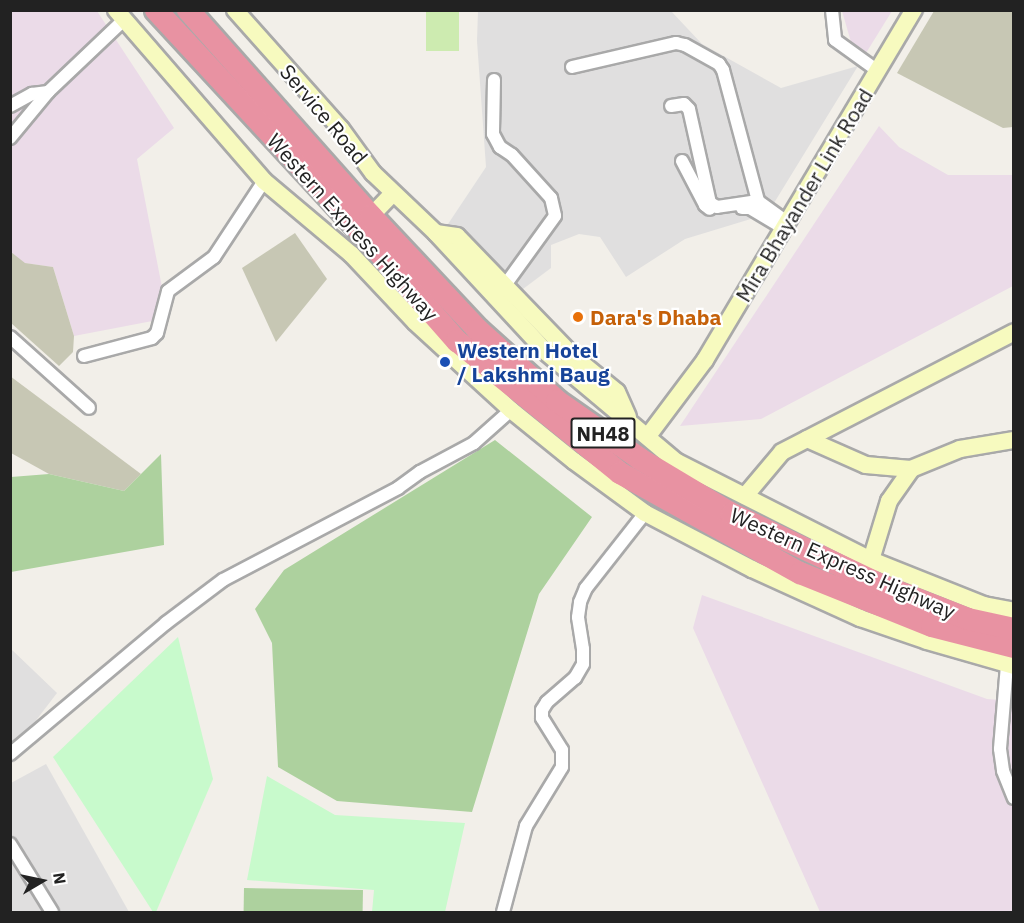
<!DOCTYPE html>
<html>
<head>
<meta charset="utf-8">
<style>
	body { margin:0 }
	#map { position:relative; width:1024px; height:923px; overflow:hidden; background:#f2efe9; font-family:"IBM Plex Sans",sans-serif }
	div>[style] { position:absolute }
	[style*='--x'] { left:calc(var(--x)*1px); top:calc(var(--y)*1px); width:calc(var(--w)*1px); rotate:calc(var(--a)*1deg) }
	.residential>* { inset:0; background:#e0dfdf }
	.industrial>* { inset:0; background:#ebdbe8 }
	.construction>* { inset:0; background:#c7c7b4 }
	.grass>* { inset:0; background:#cdebb0; transform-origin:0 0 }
	.forest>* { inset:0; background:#add19e; transform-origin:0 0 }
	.park>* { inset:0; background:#c8facc }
	.roads { filter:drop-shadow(2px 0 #a9a9a9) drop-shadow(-2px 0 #a9a9a9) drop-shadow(0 2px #a9a9a9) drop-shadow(0 -2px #a9a9a9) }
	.street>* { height:12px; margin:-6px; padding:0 6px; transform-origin:6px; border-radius:6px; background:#fff }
	.secondary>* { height:16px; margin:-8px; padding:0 8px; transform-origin:8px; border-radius:8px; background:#f7fabf }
	.highway>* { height:22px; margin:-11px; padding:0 11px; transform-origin:11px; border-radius:11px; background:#e892a2 }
	.dots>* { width:16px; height:16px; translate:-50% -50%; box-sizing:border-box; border:3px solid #fff; border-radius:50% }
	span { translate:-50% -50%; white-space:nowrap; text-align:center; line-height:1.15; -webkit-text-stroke:4.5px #fff; paint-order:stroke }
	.shield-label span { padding:2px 4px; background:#fff; border:2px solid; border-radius:4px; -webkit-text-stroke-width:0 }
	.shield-label { font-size:20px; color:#222; font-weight:700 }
	.street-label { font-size:21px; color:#222 }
	.food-label { font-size:21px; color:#c56008; font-weight:700 }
	.left { translate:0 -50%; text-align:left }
	.transit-label { font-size:21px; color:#164399; font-weight:700 }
	.frame { position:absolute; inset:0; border:12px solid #222; pointer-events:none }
	.north { position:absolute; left:12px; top:851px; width:60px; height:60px; -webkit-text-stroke:4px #fff; paint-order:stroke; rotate:81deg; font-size:16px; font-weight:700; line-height:24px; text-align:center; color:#222 }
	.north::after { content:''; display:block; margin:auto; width:21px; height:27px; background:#222; clip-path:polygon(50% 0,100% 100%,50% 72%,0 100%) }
</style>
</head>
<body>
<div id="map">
	<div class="residential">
		<i style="clip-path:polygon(478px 11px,671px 11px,702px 44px,781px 88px,858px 66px,774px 203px,766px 204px,754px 218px,685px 239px,626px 277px,600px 237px,579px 234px,551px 245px,551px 268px,515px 295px,448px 224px,486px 167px,477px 41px)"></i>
		<i style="clip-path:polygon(10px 648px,57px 693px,11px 753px,10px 753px)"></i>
		<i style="clip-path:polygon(46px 764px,129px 912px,11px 912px,11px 783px)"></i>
	</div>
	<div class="industrial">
		<i style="clip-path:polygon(10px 11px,97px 11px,174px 128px,137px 159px,168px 318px,74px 336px,53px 267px,24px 263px,11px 252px)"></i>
		<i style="clip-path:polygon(842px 11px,892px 11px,858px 66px)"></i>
		<i style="clip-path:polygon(879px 126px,899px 147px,948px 175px,1013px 175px,1013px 286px,761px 419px,680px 426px)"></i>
		<i style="clip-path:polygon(702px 595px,987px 699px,1013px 701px,1013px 912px,820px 912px,693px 628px)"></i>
	</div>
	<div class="construction">
		<i style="clip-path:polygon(934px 11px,1013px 11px,1013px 127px,1003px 128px,897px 73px)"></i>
		<i style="clip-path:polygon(295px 233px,327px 279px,276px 342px,242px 268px)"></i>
		<i style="clip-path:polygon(11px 252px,25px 263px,53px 267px,74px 336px,73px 352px,59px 366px,11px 323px)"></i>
		<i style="clip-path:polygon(10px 376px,141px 474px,124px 491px,49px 474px,11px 453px)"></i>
	</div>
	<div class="grass">
		<i style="left:426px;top:11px;width:33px;height:40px"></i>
	</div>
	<div class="forest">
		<i style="clip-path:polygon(495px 440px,592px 517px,539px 594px,472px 812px,337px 801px,278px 767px,272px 643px,255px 609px,284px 570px)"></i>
		<i style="clip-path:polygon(161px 454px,164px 545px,11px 572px,11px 477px,49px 474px,124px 491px)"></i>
		<i style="left:244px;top:888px;width:119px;height:24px;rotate:1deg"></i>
	</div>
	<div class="park">
		<i style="clip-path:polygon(178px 637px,213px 779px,156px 912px,153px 912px,53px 757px)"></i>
		<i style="clip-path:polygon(267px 776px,335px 815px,465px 823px,445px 912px,372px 912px,374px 890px,247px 880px)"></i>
	</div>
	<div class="roads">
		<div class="street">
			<i style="--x:832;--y:10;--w:30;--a:84"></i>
			<i style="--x:835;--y:40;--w:53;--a:35.8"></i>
			<i style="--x:572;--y:67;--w:107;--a:-13"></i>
			<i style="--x:676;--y:43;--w:9;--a:13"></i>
			<i style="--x:685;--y:45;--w:39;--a:29"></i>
			<i style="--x:719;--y:64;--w:7;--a:56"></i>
			<i style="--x:723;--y:70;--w:136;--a:75"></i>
			<i style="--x:758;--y:201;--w:41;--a:171.7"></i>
			<i style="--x:717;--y:207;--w:8;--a:-150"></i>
			<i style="--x:710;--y:203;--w:96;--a:-102.6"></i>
			<i style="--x:689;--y:109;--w:7;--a:-135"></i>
			<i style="--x:684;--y:104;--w:13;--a:171"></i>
			<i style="--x:494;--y:80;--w:54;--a:91.1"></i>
			<i style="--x:493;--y:134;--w:15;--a:62"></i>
			<i style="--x:500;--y:147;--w:14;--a:34"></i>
			<i style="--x:512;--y:155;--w:58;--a:47.8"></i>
			<i style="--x:551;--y:198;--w:18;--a:77"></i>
			<i style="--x:555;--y:216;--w:94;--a:125.9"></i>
			<i style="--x:10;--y:106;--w:25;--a:-29"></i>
			<i style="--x:32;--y:94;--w:16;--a:-7"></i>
			<i style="--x:48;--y:92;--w:105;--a:-43.5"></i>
			<i style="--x:10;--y:138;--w:60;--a:-50.4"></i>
			<i style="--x:682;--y:161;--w:50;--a:62.4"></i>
			<i style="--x:705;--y:205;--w:6;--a:39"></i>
			<i style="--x:758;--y:201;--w:32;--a:36"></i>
			<i style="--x:742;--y:208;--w:8;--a:0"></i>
			<i style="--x:750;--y:208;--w:39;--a:31"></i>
			<i style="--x:10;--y:337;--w:106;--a:41.9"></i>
			<i style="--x:84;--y:356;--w:70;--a:-14.8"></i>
			<i style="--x:152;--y:338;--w:7;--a:-45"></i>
			<i style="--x:157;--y:333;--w:43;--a:-75.3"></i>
			<i style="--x:168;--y:291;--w:57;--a:-36.5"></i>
			<i style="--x:214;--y:257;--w:91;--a:-56.7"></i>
			<i style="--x:1007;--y:665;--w:84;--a:94.8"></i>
			<i style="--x:1000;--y:749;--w:22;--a:82"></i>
			<i style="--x:1003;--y:771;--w:29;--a:68"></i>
			<i style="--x:10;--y:754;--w:204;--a:-40"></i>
			<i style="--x:166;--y:623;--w:71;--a:-37"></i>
			<i style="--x:223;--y:580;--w:198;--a:-27.7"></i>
			<i style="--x:398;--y:488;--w:27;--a:-36"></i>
			<i style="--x:420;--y:472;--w:61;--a:-28.2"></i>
			<i style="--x:474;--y:443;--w:50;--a:-41.7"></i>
			<i style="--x:10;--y:844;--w:80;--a:58.3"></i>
			<i style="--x:503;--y:912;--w:89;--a:-75"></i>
			<i style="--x:526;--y:826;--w:69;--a:-58.6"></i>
			<i style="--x:562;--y:767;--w:17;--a:-90"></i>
			<i style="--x:562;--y:750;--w:38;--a:-122"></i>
			<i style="--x:542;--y:718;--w:8;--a:-90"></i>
			<i style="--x:542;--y:710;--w:9;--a:-58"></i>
			<i style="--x:547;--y:702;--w:37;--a:-41"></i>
			<i style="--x:575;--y:678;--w:16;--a:-60"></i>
			<i style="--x:583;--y:664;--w:15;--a:-90"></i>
			<i style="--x:583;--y:649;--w:32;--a:-99"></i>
			<i style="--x:578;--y:617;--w:15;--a:-82"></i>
			<i style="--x:580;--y:602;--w:15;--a:-67"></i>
			<i style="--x:586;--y:588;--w:95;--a:-51.8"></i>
		</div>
		<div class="secondary">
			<i style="--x:116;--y:10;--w:226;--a:49.1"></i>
			<i style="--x:264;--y:181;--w:114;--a:40"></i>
			<i style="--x:351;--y:254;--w:93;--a:46.7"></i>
			<i style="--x:415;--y:322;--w:130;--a:42.5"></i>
			<i style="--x:511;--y:410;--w:81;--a:39"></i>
			<i style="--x:574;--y:461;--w:88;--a:36.2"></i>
			<i style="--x:645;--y:513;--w:121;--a:27.6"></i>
			<i style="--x:752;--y:569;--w:119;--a:24.4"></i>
			<i style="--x:860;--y:618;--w:71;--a:18.9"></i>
			<i style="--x:927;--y:641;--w:91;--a:16"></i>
			<i style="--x:235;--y:10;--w:159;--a:48.3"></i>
			<i style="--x:341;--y:129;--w:54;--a:54"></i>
			<i style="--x:373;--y:173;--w:87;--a:43.6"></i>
			<i style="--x:436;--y:233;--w:163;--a:47.2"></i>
			<i style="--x:547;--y:353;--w:170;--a:40"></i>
			<i style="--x:677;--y:462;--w:217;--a:26.8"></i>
			<i style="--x:871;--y:560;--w:122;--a:21.7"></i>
			<i style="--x:984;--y:605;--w:31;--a:11"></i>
			<i style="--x:371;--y:216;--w:30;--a:-46"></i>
			<i style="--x:436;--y:233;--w:21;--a:8"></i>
			<i style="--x:457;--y:236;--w:168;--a:46"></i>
			<i style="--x:574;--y:357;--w:55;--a:39.1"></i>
			<i style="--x:617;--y:392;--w:27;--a:66"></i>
			<i style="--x:648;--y:436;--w:95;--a:-53.1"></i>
			<i style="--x:705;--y:360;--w:408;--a:-59.2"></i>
			<i style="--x:807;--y:439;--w:64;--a:23.8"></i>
			<i style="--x:866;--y:465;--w:45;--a:5.1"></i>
			<i style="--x:745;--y:496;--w:57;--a:-49.9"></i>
			<i style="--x:782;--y:452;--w:261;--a:-27.3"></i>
			<i style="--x:871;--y:560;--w:62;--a:-73"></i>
			<i style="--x:889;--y:501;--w:39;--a:-55"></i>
			<i style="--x:911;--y:469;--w:53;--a:-22.2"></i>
			<i style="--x:960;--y:449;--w:55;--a:-9.5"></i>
		</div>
		<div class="highway">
			<i style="--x:156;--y:10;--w:281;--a:47.2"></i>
			<i style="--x:347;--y:216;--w:167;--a:48.7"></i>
			<i style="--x:457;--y:341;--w:210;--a:39"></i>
			<i style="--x:620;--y:473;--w:206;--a:29.1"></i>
			<i style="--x:800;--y:573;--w:142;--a:21.9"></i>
			<i style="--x:932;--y:626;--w:85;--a:14.4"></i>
			<i style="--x:188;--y:10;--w:276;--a:48.4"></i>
			<i style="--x:371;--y:216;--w:156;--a:46.8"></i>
			<i style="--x:478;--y:330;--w:106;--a:41.9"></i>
			<i style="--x:557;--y:401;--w:101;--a:34.9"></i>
			<i style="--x:640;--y:459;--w:107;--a:30.9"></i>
			<i style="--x:732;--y:514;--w:165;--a:25.5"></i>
			<i style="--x:881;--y:585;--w:93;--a:21.3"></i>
			<i style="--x:968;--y:619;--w:47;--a:12.3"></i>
		</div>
	</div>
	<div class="dots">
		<i style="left:578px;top:317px;background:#e8710a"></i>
		<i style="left:445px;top:362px;background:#1a4fb4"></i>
	</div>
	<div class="shield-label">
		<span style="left:603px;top:433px">NH48</span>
	</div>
	<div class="street-label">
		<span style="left:324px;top:114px;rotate:50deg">Service Road</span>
		<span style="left:804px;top:195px;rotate:-59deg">Mira Bhayander Link Road</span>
		<span style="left:353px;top:227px;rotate:48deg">Western Express Highway</span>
		<span style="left:843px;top:563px;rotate:24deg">Western Express Highway</span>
	</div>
	<div class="food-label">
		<span class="left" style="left:590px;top:317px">Dara's Dhaba</span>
	</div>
	<div class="transit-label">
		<span class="left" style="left:457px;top:362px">Western Hotel<br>/ Lakshmi Baug</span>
	</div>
	<div class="frame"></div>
	<div class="north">N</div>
</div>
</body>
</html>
